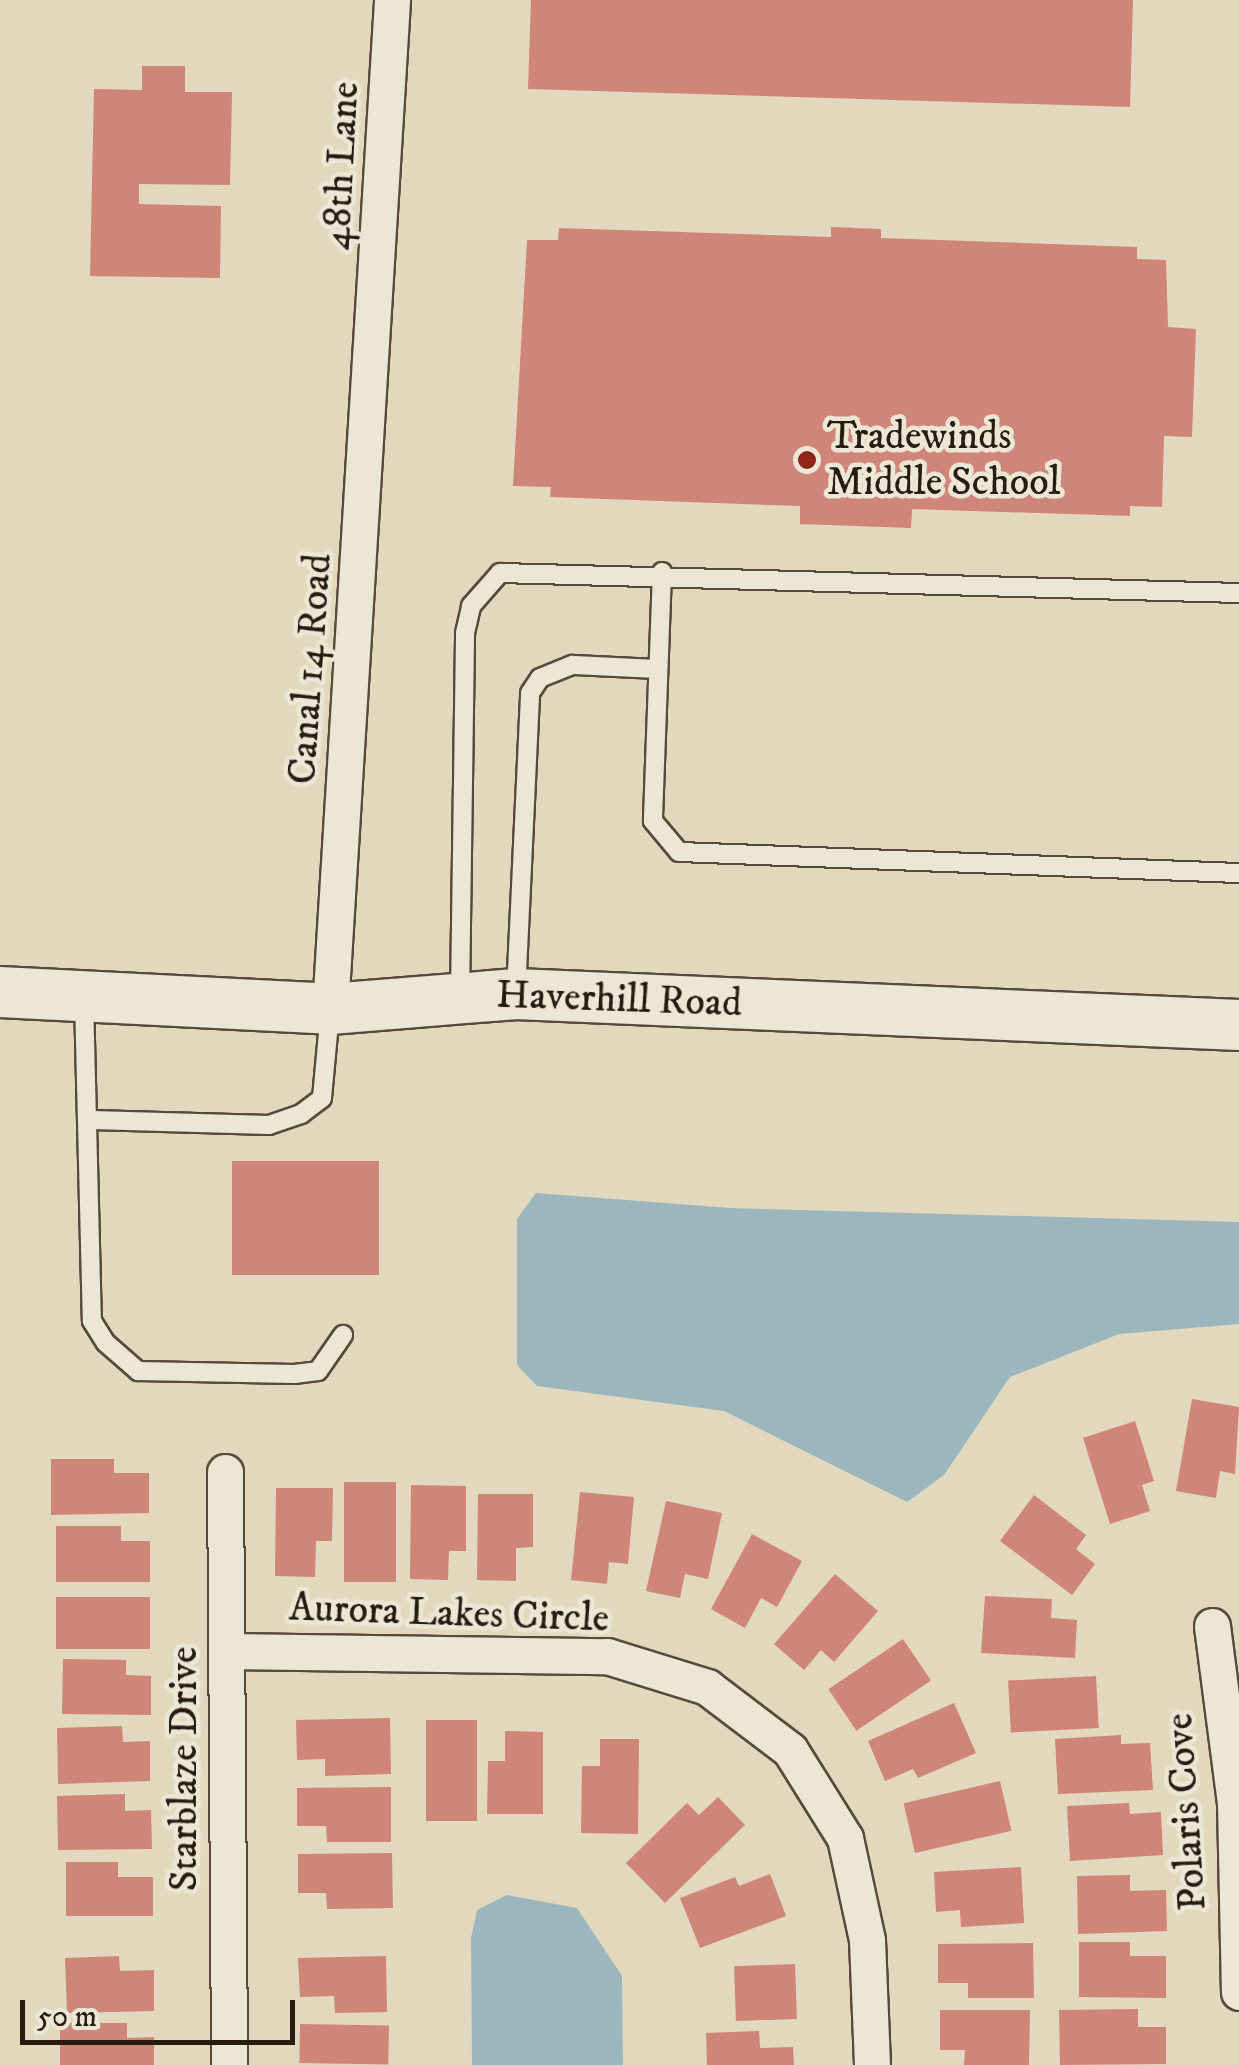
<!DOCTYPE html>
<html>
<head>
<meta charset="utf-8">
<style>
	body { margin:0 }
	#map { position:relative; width:1239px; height:2065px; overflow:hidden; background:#e2d8bd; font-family:"IM FELL DW Pica",serif }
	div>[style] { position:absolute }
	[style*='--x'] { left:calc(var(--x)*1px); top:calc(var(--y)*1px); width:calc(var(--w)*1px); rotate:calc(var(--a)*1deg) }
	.water>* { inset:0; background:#9bb6bc }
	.building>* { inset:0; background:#cf8577; transform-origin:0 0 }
	.roads { filter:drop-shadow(2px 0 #564b3a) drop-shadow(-2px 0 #564b3a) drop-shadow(0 2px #564b3a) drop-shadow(0 -2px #564b3a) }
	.lane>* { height:18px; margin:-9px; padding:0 9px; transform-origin:9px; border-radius:9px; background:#ece6d4 }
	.street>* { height:35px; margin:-17.5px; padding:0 17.5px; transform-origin:17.5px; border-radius:17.5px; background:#ece6d4 }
	.secondary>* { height:50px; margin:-25px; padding:0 25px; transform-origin:25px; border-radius:25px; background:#ece6d4 }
	.dots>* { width:28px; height:28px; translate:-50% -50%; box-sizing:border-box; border:5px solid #ece6d4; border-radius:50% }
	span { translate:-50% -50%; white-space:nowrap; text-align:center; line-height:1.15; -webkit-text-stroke:9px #ece6d4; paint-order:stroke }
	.street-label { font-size:40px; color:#281c0f }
	.poi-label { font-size:40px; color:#281c0f }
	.left { translate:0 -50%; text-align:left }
	.scale { position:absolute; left:20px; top:2000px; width:275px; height:45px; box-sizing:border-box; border:5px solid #281c0f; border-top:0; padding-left:12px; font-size:30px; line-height:35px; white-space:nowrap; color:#281c0f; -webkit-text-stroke:8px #ece6d4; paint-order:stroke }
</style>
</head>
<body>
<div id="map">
	<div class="water">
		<i style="clip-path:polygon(536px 1193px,730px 1208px,1239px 1222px,1239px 1324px,1119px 1334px,1010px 1377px,944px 1475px,907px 1502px,724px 1411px,537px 1386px,517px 1365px,517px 1219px)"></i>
		<i style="clip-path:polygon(507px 1895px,577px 1908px,622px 1976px,623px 2065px,472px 2065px,471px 1938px,477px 1910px)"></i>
	</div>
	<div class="building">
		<i style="clip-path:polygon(531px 0,1133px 0,1130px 107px,528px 89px)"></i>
		<i style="clip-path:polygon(142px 66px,185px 66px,185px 92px,232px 92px,230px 185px,139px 184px,139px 204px,221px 206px,220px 278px,90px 276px,94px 89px,142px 90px)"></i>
		<i style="clip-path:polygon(831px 227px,881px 229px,881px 238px,1137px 247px,1137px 259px,1166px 260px,1168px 327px,1196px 329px,1192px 437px,1164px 436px,1162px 507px,1130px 506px,1130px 516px,912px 509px,911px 528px,800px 524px,800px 506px,550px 497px,551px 487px,513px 486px,527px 240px,558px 240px,559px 228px,831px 237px)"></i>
		<i style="left:232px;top:1161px;width:147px;height:114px"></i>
		<i style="clip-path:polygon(1192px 1399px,1239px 1407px,1235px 1474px,1220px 1471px,1216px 1498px,1176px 1491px)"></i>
		<i style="clip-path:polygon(1135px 1421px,1154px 1481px,1142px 1485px,1150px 1511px,1110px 1524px,1083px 1438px)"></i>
		<i style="clip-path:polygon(51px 1459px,114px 1459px,114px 1473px,149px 1473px,149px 1513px,51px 1515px)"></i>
		<i style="left:344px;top:1482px;width:52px;height:100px"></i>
		<i style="clip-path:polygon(411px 1485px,466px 1486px,466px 1551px,449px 1551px,448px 1580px,410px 1579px)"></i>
		<i style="clip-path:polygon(276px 1488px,333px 1488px,332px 1541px,316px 1541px,315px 1577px,275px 1576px)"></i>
		<i style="clip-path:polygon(580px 1492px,634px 1497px,628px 1564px,609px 1562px,607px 1584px,571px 1580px)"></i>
		<i style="clip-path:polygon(478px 1494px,533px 1494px,533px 1547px,516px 1548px,516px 1581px,477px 1580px)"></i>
		<i style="clip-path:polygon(1034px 1495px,1086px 1535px,1076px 1549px,1095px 1564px,1072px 1595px,1000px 1541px)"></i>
		<i style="clip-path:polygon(666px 1501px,722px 1513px,708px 1579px,685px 1574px,680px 1598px,646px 1591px)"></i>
		<i style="clip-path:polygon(56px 1526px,121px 1526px,121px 1541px,150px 1541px,150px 1582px,56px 1582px)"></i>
		<i style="clip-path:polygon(752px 1534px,802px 1561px,777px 1607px,761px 1598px,745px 1628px,711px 1609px)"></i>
		<i style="clip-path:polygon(835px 1574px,878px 1611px,834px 1662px,821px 1650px,804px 1670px,774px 1644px)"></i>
		<i style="clip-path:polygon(985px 1596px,1052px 1599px,1051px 1618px,1077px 1620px,1075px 1658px,981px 1653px)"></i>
		<i style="left:56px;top:1597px;width:94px;height:52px"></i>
		<i style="left:903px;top:1639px;width:50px;height:90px;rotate:56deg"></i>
		<i style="clip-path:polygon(63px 1659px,126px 1660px,126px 1675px,151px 1676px,151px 1715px,62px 1714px)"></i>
		<i style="left:1096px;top:1676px;width:52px;height:88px;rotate:87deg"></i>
		<i style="clip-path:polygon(954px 1703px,976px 1753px,918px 1778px,913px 1769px,885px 1781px,868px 1741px)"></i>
		<i style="clip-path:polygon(390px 1718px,391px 1774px,325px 1776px,325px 1759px,297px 1760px,296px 1720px)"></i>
		<i style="left:426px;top:1720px;width:51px;height:101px"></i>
		<i style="clip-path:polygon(122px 1726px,123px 1742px,150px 1741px,150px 1781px,58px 1784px,57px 1728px)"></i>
		<i style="clip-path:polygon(505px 1731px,543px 1732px,543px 1814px,487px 1814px,488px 1761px,505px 1761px)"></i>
		<i style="clip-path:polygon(1121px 1735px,1121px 1744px,1150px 1743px,1153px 1790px,1058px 1794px,1055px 1739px)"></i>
		<i style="clip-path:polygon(600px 1739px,639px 1739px,638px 1834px,581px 1833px,582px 1766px,600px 1766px)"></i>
		<i style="left:1000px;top:1781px;width:51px;height:99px;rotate:77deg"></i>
		<i style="clip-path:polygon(391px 1787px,391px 1842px,327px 1842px,326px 1826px,297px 1826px,297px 1788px)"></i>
		<i style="clip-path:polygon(125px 1794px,125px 1811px,151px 1810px,152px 1849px,58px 1850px,57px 1796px)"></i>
		<i style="clip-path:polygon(718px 1797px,745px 1825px,665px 1903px,626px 1863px,687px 1803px,699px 1815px)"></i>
		<i style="clip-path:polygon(1129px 1803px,1130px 1814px,1161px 1812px,1163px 1855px,1070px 1861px,1067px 1806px)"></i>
		<i style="clip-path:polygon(392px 1853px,393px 1908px,327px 1909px,326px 1893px,298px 1893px,298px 1854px)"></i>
		<i style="clip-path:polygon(66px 1862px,118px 1862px,118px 1877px,153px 1877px,153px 1916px,66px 1916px)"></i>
		<i style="clip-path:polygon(1021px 1867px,1024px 1923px,961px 1927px,960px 1910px,936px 1912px,934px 1872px)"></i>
		<i style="clip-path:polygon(770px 1874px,786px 1916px,700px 1948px,680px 1898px,735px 1877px,739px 1886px)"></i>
		<i style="clip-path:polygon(1130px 1875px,1130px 1891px,1166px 1890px,1167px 1931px,1078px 1934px,1077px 1876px)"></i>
		<i style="clip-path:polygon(1079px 1942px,1130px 1942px,1130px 1956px,1166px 1956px,1166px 1998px,1079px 1997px)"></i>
		<i style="clip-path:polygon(1033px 1943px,1034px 1998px,968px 1998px,968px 1983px,938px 1983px,938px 1944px)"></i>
		<i style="clip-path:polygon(119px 1956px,120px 1971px,154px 1970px,154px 2011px,67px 2013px,65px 1958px)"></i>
		<i style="clip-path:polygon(386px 1956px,387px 2012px,335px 2013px,334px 1996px,300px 1997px,298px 1958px)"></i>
		<i style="left:795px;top:1964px;width:55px;height:61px;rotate:88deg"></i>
		<i style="clip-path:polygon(1138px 2009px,1138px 2027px,1166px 2027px,1166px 2064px,1060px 2065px,1059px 2010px)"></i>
		<i style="clip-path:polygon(940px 2010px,1030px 2010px,1029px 2065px,964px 2065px,965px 2050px,940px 2050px)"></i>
		<i style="clip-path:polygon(60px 2023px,127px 2023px,127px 2038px,154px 2037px,154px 2065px,60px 2065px)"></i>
		<i style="left:300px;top:2024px;width:89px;height:39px;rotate:1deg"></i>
		<i style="clip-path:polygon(759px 2031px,760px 2048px,793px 2047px,794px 2065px,707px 2065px,706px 2033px)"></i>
	</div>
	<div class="roads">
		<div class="lane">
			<i style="--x:662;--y:572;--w:249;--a:92.1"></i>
			<i style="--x:653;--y:821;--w:40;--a:50"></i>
			<i style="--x:679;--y:852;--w:560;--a:2.15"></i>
			<i style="--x:516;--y:993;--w:300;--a:-87.3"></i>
			<i style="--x:530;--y:693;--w:18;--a:-56"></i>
			<i style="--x:540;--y:678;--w:35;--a:-22"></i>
			<i style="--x:573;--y:665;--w:85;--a:2.7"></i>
			<i style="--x:460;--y:996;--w:363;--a:-89.2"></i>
			<i style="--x:465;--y:633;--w:28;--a:-77"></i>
			<i style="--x:471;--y:606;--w:44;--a:-48.7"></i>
			<i style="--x:500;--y:573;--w:739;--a:1.55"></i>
			<i style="--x:84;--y:999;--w:322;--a:88.6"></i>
			<i style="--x:92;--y:1321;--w:26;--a:58"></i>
			<i style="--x:106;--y:1343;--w:43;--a:41.2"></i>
			<i style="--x:138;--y:1371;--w:156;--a:1.1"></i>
			<i style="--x:294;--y:1374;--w:24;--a:-7"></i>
			<i style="--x:318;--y:1371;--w:44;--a:-55.2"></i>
			<i style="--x:92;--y:1120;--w:177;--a:1.6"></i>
			<i style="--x:269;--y:1125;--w:34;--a:-19"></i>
			<i style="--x:301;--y:1114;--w:26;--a:-37"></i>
			<i style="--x:322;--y:1098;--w:86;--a:-84.7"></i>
		</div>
		<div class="street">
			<i style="--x:330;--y:1009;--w:1011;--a:-86.48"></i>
			<i style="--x:225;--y:1472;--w:593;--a:89.61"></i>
			<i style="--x:1212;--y:1626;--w:178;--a:82.6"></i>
			<i style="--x:1235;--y:1803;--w:189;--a:88.8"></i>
			<i style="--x:227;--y:1651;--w:380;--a:0.8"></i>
			<i style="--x:607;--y:1656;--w:105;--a:17.2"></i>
			<i style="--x:707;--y:1687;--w:104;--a:37.2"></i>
			<i style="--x:790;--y:1750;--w:104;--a:58"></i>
			<i style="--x:845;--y:1838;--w:104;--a:77.8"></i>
			<i style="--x:867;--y:1940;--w:125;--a:87.7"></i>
		</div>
		<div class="secondary">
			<i style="--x:0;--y:992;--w:330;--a:2.9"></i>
			<i style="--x:330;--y:1009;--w:187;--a:-4.6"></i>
			<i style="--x:516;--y:994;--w:724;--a:2.46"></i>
		</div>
	</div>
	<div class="dots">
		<i style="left:807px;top:460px;background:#8f2418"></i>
	</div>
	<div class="street-label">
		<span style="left:342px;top:166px;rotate:-87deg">48th Lane</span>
		<span style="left:311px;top:669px;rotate:-86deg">Canal 14 Road</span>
		<span style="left:619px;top:1000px;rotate:2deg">Haverhill Road</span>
		<span style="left:449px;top:1614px;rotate:2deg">Aurora Lakes Circle</span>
		<span style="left:185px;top:1769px;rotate:-90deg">Starblaze Drive</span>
		<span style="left:1187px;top:1812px;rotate:-94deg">Polaris Cove</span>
	</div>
	<div class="poi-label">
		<span class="left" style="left:827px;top:460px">Tradewinds<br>Middle School</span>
	</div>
	<div class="scale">50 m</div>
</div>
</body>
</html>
